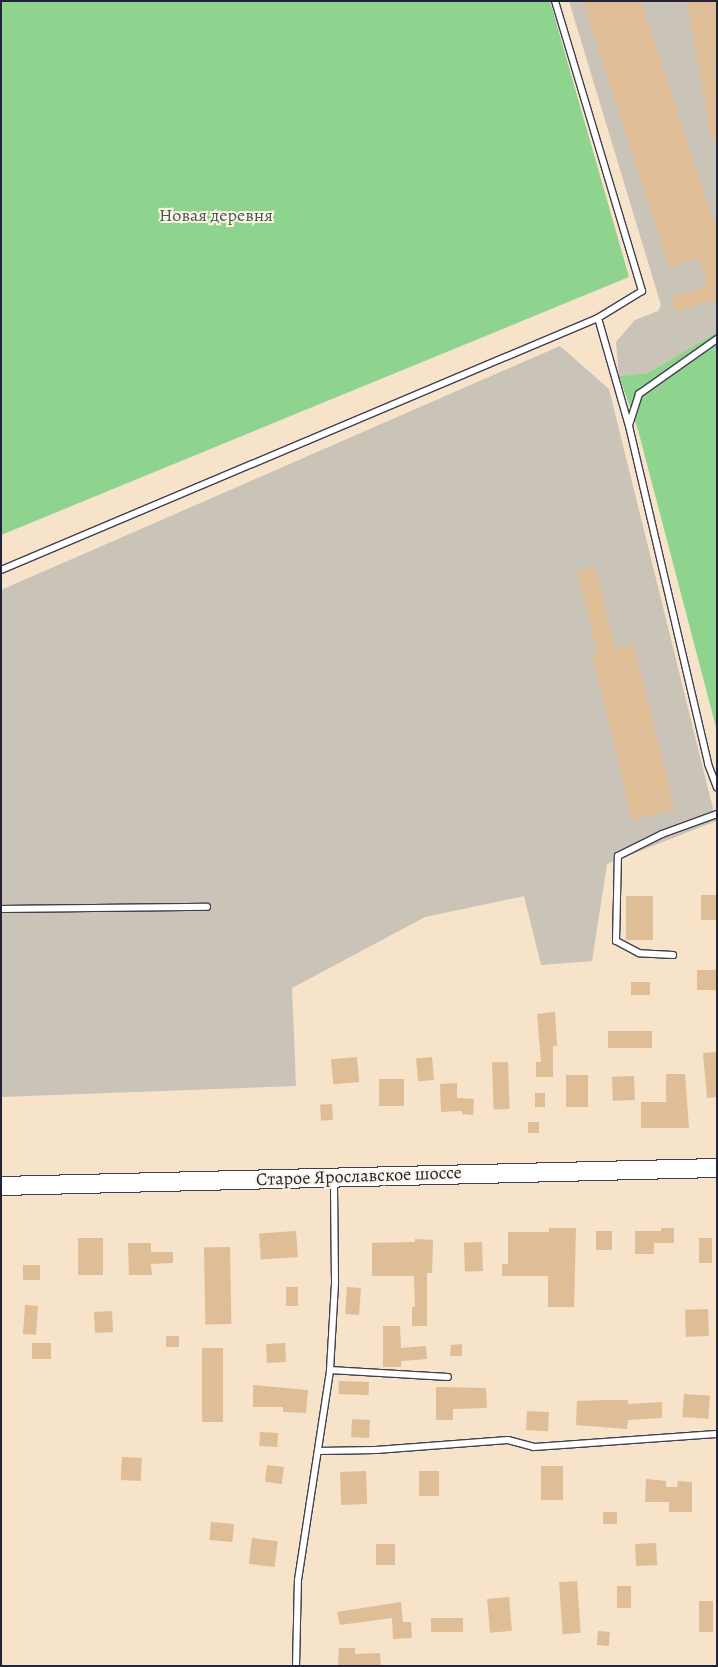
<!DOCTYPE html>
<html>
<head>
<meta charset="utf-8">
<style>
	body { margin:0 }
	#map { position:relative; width:718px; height:1667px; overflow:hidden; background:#f6e3ca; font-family:Alegreya,serif }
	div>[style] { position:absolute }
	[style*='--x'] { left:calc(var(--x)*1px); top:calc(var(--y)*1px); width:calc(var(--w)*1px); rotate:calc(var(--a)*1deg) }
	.industrial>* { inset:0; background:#c9c3b8 }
	.green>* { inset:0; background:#8fd48e }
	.building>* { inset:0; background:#dfbd96; transform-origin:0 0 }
	.roads { filter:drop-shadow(1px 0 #423f50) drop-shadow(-1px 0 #423f50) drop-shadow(0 1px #423f50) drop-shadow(0 -1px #423f50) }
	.service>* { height:6px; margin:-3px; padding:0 3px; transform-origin:3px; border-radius:3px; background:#fff }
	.secondary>* { height:18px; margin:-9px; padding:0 9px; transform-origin:9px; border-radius:9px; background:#fff }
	span { translate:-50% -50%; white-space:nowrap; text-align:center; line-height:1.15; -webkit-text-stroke:4px #fcf5e5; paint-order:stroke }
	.park-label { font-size:18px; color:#435754 }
	.street-label { font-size:18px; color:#22223b }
	.frame { position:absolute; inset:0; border:2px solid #22223b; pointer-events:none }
</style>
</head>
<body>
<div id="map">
	<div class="industrial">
		<i style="clip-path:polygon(569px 1px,717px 1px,717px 332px,648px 373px,619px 376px,616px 342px,635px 320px,658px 311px,661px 305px)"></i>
		<i style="clip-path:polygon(560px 346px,609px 389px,716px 821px,607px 864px,592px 961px,541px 965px,524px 896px,425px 917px,292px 988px,296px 1086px,1px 1097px,1px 590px)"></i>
	</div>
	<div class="green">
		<i style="clip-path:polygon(1px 1px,550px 1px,629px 277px,1px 535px)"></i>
		<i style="clip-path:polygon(717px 332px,717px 731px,638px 430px,619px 376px,648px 373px)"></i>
	</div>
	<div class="building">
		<i style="clip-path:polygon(583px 1px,641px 1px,717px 232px,717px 308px,712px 300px,676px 312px,672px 297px,707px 287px,698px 258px,669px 268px)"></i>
		<i style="clip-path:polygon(687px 1px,717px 1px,717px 60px,713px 60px,717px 83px,717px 138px,711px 138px)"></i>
		<i style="clip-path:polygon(595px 567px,615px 649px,634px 645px,675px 809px,632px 820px,592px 655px,598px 654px,577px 571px)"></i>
		<i style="left:701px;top:895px;width:16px;height:25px"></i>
		<i style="left:626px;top:896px;width:27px;height:44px"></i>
		<i style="left:697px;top:970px;width:20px;height:20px"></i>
		<i style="left:631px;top:982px;width:19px;height:13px"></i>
		<i style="clip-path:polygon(555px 1012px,557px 1046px,553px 1046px,553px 1077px,536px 1077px,536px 1062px,541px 1062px,537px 1014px)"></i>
		<i style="left:652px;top:1031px;width:17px;height:44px;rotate:90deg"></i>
		<i style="clip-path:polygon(717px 1052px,717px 1097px,707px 1098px,703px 1053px)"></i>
		<i style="left:357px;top:1057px;width:25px;height:26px;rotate:85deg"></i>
		<i style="left:432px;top:1057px;width:23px;height:16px;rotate:85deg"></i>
		<i style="left:508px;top:1062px;width:47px;height:16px;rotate:88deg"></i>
		<i style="clip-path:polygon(666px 1074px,685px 1074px,689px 1128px,641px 1128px,641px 1102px,666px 1102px)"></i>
		<i style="left:566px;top:1075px;width:22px;height:32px"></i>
		<i style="left:634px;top:1076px;width:24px;height:22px;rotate:88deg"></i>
		<i style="left:379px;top:1079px;width:25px;height:27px"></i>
		<i style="clip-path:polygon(457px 1083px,457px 1098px,474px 1099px,473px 1115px,462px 1114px,462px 1111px,441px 1112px,440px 1084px)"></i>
		<i style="left:535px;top:1093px;width:10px;height:14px"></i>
		<i style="left:332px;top:1104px;width:16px;height:12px;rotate:86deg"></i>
		<i style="left:528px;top:1122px;width:11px;height:11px"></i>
		<i style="clip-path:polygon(549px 1228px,576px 1228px,574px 1307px,548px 1307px,548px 1276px,502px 1276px,502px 1264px,508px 1264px,508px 1232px,549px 1232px)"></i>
		<i style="clip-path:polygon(661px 1228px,674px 1228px,674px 1243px,654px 1243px,654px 1254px,635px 1254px,635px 1231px,661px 1231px)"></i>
		<i style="left:296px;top:1231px;width:26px;height:37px;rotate:86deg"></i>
		<i style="left:596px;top:1231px;width:16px;height:19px"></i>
		<i style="left:103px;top:1238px;width:37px;height:25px;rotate:90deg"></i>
		<i style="left:712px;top:1238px;width:25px;height:13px;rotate:90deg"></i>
		<i style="clip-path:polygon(415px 1239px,433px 1240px,432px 1273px,427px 1273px,427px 1326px,412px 1326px,412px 1307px,415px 1307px,414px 1276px,372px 1276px,372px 1243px,415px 1242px)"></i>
		<i style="left:482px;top:1242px;width:29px;height:18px;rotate:88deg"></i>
		<i style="clip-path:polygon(128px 1243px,151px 1243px,151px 1252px,173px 1252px,173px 1263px,151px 1264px,152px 1275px,129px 1275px)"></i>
		<i style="left:230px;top:1247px;width:77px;height:26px;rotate:89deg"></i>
		<i style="left:23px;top:1265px;width:17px;height:15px"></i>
		<i style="left:298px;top:1287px;width:19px;height:12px;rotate:90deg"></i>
		<i style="left:347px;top:1287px;width:14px;height:27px;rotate:4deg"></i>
		<i style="left:25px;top:1305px;width:13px;height:29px;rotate:4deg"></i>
		<i style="left:708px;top:1309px;width:27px;height:23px;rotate:88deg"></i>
		<i style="left:112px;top:1311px;width:21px;height:18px;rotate:87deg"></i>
		<i style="clip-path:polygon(383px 1326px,400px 1326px,401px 1348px,426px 1346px,427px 1359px,401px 1361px,401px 1367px,383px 1367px)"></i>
		<i style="left:166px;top:1336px;width:13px;height:11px"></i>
		<i style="left:32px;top:1343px;width:19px;height:16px"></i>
		<i style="left:285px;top:1343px;width:19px;height:19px;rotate:87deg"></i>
		<i style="clip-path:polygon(462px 1344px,462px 1356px,450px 1356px,451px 1345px)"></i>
		<i style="left:202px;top:1348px;width:21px;height:74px"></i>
		<i style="left:339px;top:1381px;width:30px;height:13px;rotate:2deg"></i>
		<i style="clip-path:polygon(253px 1385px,308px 1390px,306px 1413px,283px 1412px,283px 1407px,253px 1407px)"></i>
		<i style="clip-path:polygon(436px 1387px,486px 1388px,487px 1408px,453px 1409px,453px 1420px,436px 1420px)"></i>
		<i style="left:684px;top:1394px;width:26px;height:23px;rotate:4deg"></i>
		<i style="clip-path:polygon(605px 1400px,628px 1400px,628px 1404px,662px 1402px,662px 1418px,628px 1420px,627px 1429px,576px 1425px,577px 1401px)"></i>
		<i style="left:527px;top:1411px;width:22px;height:19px;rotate:3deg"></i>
		<i style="left:352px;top:1419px;width:18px;height:18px;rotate:3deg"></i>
		<i style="left:260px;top:1432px;width:18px;height:14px;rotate:3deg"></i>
		<i style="left:122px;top:1457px;width:20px;height:23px;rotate:3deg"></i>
		<i style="left:267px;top:1465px;width:17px;height:17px;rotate:7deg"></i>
		<i style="left:541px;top:1466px;width:22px;height:34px"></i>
		<i style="left:366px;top:1471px;width:33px;height:26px;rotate:88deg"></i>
		<i style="left:419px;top:1471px;width:20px;height:25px"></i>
		<i style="clip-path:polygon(646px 1479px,666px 1481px,666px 1487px,677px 1487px,678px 1481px,692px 1482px,692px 1512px,669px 1512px,669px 1502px,645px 1502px)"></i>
		<i style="left:603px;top:1512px;width:14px;height:12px"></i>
		<i style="left:211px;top:1522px;width:23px;height:18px;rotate:5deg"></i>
		<i style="left:252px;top:1538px;width:26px;height:26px;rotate:7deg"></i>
		<i style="left:656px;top:1543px;width:22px;height:21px;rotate:87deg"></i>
		<i style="left:376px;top:1544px;width:19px;height:21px"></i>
		<i style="left:577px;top:1581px;width:52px;height:18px;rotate:86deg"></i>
		<i style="left:631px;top:1586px;width:22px;height:14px;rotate:90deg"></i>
		<i style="left:509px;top:1597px;width:34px;height:22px;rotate:85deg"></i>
		<i style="left:699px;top:1601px;width:14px;height:31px"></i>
		<i style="clip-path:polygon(401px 1602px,403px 1622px,411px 1622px,412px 1638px,393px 1639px,392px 1618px,340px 1625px,337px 1612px)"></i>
		<i style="left:463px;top:1618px;width:14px;height:32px;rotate:90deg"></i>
		<i style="left:598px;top:1631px;width:12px;height:14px;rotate:5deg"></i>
		<i style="clip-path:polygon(339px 1648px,355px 1648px,355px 1654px,380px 1653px,381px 1666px,338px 1666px)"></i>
	</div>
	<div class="roads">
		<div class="service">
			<i style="--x:555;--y:1;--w:303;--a:73.3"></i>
			<i style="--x:642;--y:291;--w:52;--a:148.5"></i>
			<i style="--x:629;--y:425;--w:33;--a:-72"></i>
			<i style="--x:639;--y:394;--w:95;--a:-35.2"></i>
			<i style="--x:1;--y:570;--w:648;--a:-22.89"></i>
			<i style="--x:598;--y:318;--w:112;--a:74"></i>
			<i style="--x:629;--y:426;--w:347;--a:76.8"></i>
			<i style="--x:708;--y:764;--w:25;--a:69"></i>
			<i style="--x:1;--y:909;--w:206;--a:-0.6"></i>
			<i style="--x:673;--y:955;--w:34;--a:-177"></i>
			<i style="--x:639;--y:953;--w:26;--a:-152"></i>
			<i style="--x:616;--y:941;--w:85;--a:-88.7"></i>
			<i style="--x:618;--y:856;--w:49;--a:-26.6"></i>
			<i style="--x:662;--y:834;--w:59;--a:-20"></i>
			<i style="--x:330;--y:1370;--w:118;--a:3.4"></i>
			<i style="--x:318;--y:1451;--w:58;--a:-1"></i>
			<i style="--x:376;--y:1450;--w:132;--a:-4.3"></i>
			<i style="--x:508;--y:1440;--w:27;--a:15"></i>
			<i style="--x:534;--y:1447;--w:183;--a:-4.1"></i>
			<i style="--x:296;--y:1666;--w:86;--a:-88.7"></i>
			<i style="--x:298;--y:1580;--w:212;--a:-81.3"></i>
			<i style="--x:330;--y:1370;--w:88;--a:-86.7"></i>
			<i style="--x:335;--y:1282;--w:103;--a:-90.6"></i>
		</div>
		<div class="secondary">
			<i style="--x:1;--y:1186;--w:716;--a:-1.44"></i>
		</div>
	</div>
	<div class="park-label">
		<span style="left:216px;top:215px">Новая деревня</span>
	</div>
	<div class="street-label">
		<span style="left:359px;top:1176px;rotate:-2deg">Старое Ярославское шоссе</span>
	</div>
	<div class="frame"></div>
</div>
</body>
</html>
